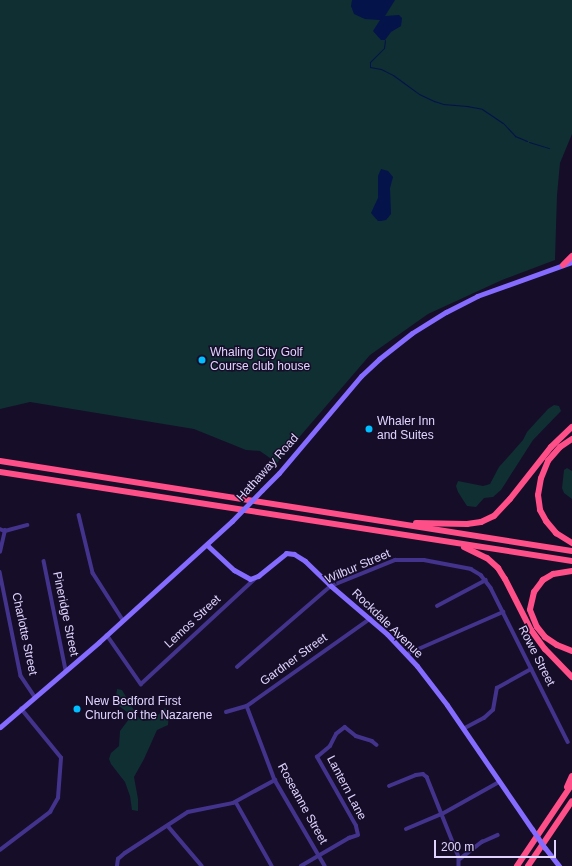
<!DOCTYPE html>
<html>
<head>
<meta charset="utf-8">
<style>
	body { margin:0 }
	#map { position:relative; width:572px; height:866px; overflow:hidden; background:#160d28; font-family:Arial,sans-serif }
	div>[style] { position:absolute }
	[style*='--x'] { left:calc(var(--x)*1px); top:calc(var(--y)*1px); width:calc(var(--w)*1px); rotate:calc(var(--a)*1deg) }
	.green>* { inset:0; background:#0f2f33 }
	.water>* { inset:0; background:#04134a }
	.stream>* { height:1px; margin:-0.5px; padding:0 0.5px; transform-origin:0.5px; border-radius:0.5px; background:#04134a }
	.street>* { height:3.5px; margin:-1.75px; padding:0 1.75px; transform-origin:1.75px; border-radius:1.75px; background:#44338c }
	.secondary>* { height:5px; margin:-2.5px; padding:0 2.5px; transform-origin:2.5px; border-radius:2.5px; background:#856bff }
	.highway>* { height:6px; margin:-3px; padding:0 3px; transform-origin:3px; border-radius:3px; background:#ff4f88 }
	.secondary-bridge>* { height:5px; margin:-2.5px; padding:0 2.5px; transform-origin:2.5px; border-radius:2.5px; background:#856bff }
	.dots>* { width:11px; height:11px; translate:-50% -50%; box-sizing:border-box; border:2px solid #160d28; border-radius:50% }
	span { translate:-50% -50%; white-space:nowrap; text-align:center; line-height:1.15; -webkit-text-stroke:3px #160d28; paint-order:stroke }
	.poi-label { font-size:12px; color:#e0d4ff }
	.left { translate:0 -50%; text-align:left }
	.street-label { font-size:12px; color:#e0d4ff }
	.scale { position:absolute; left:434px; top:840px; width:122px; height:18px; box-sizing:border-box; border:2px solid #e0d4ff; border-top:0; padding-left:5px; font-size:12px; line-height:14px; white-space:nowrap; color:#e0d4ff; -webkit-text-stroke:3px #160d28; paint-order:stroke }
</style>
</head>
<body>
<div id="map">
	<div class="green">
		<i style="clip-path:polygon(0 0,572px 0,572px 134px,560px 163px,557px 195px,555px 260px,502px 280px,428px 314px,370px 355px,277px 463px,260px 451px,246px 450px,194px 429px,30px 402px,0 409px)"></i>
		<i style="clip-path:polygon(554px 405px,559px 406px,561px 411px,533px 440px,501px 490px,493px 497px,484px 498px,476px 507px,467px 506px,458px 492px,456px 486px,458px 481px,483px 486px,490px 484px,499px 467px,523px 440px,527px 432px,548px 409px)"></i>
		<i style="clip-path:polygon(567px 468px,572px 471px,572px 499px,564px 493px,562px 488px,564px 470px)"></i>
		<i style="clip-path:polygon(117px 689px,122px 690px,138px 717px,143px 721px,154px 719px,165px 708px,169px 713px,168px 725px,157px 730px,144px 759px,134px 777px,138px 799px,138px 811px,132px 810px,130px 796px,125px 782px,111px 764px,109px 759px,111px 753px,119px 746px,120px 731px,129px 719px,127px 712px,119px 706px,116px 697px)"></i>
	</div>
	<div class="water">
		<i style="clip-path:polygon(352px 0,395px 0,385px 16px,399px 15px,402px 18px,401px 26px,391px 32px,385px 40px,381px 40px,373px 31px,380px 20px,365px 19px,354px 14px,351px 6px)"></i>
		<i style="clip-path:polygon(381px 169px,388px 171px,393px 177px,390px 188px,391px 214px,386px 220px,381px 221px,378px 221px,371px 213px,378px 198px,378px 176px)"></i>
	</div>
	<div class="stream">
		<i style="--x:385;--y:40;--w:8;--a:97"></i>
		<i style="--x:384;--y:48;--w:20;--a:135"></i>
		<i style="--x:370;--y:62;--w:5;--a:90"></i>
		<i style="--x:370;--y:67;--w:11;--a:10"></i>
		<i style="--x:381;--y:69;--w:13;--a:27"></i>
		<i style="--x:393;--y:75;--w:32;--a:36"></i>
		<i style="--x:419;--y:94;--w:17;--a:25"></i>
		<i style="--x:434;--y:101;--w:9;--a:18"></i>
		<i style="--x:443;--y:104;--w:24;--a:5"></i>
		<i style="--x:467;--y:106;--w:15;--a:11"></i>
		<i style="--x:482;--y:109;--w:25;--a:34"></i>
		<i style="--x:503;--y:123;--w:18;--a:47"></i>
		<i style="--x:515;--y:136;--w:13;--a:23"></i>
		<i style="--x:529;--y:142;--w:21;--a:17"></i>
	</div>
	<div class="street">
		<i style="--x:79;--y:515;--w:60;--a:76.4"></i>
		<i style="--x:93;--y:573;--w:56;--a:57.4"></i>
		<i style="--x:0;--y:529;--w:5;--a:22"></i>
		<i style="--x:5;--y:531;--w:23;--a:-15"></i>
		<i style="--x:0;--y:552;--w:22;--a:-77"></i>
		<i style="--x:44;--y:561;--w:111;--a:78.6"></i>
		<i style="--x:0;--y:572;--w:106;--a:78.6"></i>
		<i style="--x:21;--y:676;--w:25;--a:56"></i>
		<i style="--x:437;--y:606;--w:55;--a:-28"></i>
		<i style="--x:107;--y:635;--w:60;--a:55.2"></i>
		<i style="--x:141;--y:684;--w:156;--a:-42.7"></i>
		<i style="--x:407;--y:654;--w:105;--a:-23.6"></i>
		<i style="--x:237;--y:667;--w:124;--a:-40.8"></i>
		<i style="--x:331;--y:586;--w:69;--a:-22.1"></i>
		<i style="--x:395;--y:560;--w:29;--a:0"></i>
		<i style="--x:424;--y:560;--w:48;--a:10.8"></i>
		<i style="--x:471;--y:569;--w:12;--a:31"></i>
		<i style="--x:481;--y:575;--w:16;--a:52"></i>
		<i style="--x:491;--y:588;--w:172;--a:63.4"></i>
		<i style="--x:247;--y:706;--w:79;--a:69.3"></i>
		<i style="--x:275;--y:780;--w:99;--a:59.8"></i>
		<i style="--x:226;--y:712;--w:22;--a:-16"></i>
		<i style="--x:247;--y:706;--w:151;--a:-35.3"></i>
		<i style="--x:463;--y:729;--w:24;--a:-28"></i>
		<i style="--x:484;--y:718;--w:12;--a:-42"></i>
		<i style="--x:493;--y:710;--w:22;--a:-80"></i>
		<i style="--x:497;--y:688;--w:39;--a:-29"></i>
		<i style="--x:389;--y:786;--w:29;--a:-22"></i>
		<i style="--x:416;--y:775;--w:7;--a:-8"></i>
		<i style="--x:423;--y:774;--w:5;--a:37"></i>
		<i style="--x:427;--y:777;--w:86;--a:68.2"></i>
		<i style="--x:459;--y:857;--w:9;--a:90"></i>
		<i style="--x:236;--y:802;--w:73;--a:60.6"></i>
		<i style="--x:168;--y:826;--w:52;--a:49.6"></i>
		<i style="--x:406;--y:829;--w:39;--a:-23"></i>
		<i style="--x:442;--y:814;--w:65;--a:-29.3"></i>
		<i style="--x:0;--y:850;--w:63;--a:-37.2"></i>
		<i style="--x:50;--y:812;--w:16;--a:-60"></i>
		<i style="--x:58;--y:798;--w:40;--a:-85.7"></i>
		<i style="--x:61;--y:758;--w:63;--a:-129.2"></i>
		<i style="--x:460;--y:859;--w:28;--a:-38"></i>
		<i style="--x:482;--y:842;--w:17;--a:-24"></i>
		<i style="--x:117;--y:866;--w:7;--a:-82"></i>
		<i style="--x:118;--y:859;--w:9;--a:-41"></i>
		<i style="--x:125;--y:853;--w:75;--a:-33.1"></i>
		<i style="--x:188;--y:812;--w:46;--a:-11.3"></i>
		<i style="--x:233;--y:803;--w:48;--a:-28.7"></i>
		<i style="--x:301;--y:866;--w:56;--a:-30.3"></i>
		<i style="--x:349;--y:838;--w:9;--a:-18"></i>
		<i style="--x:358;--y:835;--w:9;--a:-103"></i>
		<i style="--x:356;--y:826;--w:79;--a:-119.5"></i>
		<i style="--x:317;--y:757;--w:17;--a:-40"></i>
		<i style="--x:330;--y:746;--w:13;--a:-63"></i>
		<i style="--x:336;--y:734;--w:11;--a:-38"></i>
		<i style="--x:345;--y:727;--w:14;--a:39"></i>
		<i style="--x:356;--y:736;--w:17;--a:17"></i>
		<i style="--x:372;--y:741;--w:6;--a:39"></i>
	</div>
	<div class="secondary">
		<i style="--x:262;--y:490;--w:24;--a:-45"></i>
		<i style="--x:279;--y:473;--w:127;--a:-49.8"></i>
		<i style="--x:361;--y:376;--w:25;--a:-43"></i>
		<i style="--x:379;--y:359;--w:42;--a:-38.2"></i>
		<i style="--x:412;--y:333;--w:40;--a:-32"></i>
		<i style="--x:446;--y:312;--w:35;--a:-27"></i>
		<i style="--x:477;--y:296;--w:101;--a:-19.7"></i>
		<i style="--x:207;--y:545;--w:37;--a:43"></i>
		<i style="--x:234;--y:570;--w:18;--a:29"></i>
		<i style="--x:250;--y:579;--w:9;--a:-21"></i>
		<i style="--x:258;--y:576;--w:36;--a:-39"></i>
		<i style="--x:286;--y:553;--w:8;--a:7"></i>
		<i style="--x:294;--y:554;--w:13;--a:32"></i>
		<i style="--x:305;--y:561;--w:36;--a:44"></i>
		<i style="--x:331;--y:586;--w:74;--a:40.6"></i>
		<i style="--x:387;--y:634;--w:44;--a:46.8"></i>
		<i style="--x:417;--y:666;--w:49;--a:52.4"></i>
		<i style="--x:447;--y:705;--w:150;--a:55.6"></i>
		<i style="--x:0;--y:727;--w:130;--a:-40.6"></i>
		<i style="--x:99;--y:642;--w:180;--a:-42.3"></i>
		<i style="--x:545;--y:848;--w:23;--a:52"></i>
	</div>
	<div class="highway">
		<i style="--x:563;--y:265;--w:13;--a:-45"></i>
		<i style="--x:572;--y:439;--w:14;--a:146"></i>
		<i style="--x:560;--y:447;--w:18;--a:131"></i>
		<i style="--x:548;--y:461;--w:18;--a:112"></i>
		<i style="--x:541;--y:478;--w:17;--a:100"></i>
		<i style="--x:538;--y:495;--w:15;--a:82"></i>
		<i style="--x:540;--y:510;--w:13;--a:61"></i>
		<i style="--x:546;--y:521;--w:16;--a:50"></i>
		<i style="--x:556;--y:533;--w:19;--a:32"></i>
		<i style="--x:0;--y:461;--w:579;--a:8.94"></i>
		<i style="--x:0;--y:472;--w:579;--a:8.84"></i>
		<i style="--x:416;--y:523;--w:51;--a:1.1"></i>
		<i style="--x:467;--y:524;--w:14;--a:-8"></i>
		<i style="--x:481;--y:522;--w:14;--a:-25"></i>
		<i style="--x:494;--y:516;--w:23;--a:-47"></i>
		<i style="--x:510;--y:499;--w:66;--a:-51.7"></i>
		<i style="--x:551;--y:447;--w:29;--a:-44"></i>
		<i style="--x:464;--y:547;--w:25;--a:26"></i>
		<i style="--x:487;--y:558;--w:15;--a:42"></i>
		<i style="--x:498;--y:568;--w:13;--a:58"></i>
		<i style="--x:505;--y:579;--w:57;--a:63"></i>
		<i style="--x:531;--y:630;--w:24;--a:54"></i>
		<i style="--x:545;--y:649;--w:39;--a:46"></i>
		<i style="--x:572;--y:571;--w:19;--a:171"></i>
		<i style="--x:553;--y:574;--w:12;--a:149"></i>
		<i style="--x:543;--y:580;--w:15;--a:127"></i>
		<i style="--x:534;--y:592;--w:18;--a:103"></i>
		<i style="--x:530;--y:610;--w:18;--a:68"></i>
		<i style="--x:537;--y:627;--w:13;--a:51"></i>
		<i style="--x:545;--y:637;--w:14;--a:34"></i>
		<i style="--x:557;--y:645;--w:16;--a:22"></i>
		<i style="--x:567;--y:787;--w:12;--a:-66"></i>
		<i style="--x:517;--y:866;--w:99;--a:-56.1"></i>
		<i style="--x:528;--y:866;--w:78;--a:-55.9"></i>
	</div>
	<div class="secondary-bridge">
		<i style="--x:232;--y:521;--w:43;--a:-45.9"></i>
		<i style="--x:532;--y:829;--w:23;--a:56"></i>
	</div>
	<div class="dots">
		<i style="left:202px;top:360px;background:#00beff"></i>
		<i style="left:369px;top:429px;background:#00beff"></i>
		<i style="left:77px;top:709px;background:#00beff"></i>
	</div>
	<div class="poi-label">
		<span class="left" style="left:210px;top:360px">Whaling City Golf<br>Course club house</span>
		<span class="left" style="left:377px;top:429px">Whaler Inn<br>and Suites</span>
		<span class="left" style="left:85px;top:709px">New Bedford First<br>Church of the Nazarene</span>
	</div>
	<div class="street-label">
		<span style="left:268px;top:468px;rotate:-48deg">Hathaway Road</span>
		<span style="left:358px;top:567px;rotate:-23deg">Wilbur Street</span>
		<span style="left:65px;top:614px;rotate:78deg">Pineridge Street</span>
		<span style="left:193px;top:622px;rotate:-43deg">Lemos Street</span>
		<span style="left:387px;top:624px;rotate:44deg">Rockdale Avenue</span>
		<span style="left:24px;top:634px;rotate:78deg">Charlotte Street</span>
		<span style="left:536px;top:656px;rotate:63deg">Rowe Street</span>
		<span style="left:294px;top:660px;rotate:-36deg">Gardner Street</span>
		<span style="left:346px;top:788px;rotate:62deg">Lantern Lane</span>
		<span style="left:302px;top:804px;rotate:61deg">Roseanne Street</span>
	</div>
	<div class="scale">200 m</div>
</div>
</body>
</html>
